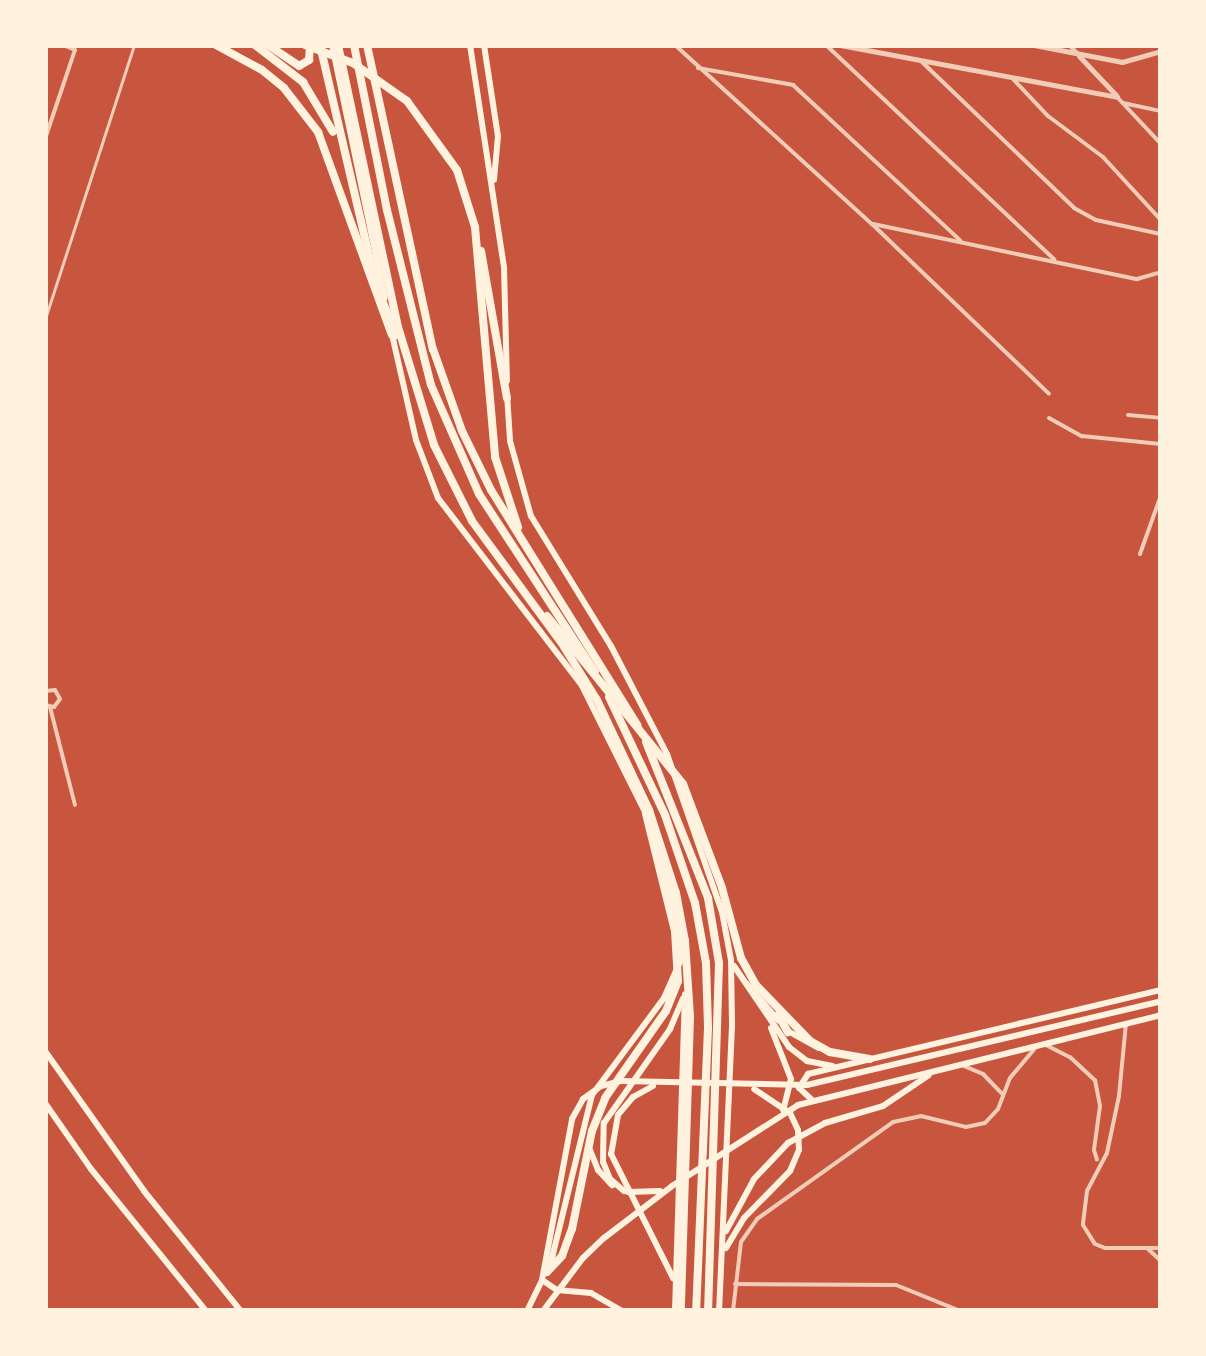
<!DOCTYPE html>
<html>
<head>
<meta charset="utf-8">
<style>
	body { margin:0 }
	#map { position:relative; width:1206px; height:1356px; overflow:hidden; background:#c8553d; font-family:"Golos Text",sans-serif }
	div>[style] { position:absolute }
	[style*='--x'] { left:calc(var(--x)*1px); top:calc(var(--y)*1px); width:calc(var(--w)*1px); rotate:calc(var(--a)*1deg) }
	.service>* { height:2.5px; margin:-1.25px; padding:0 1.25px; transform-origin:1.25px; border-radius:1.25px; background:#f1ccb7 }
	.minor>* { height:4px; margin:-2px; padding:0 2px; transform-origin:2px; border-radius:2px; background:#f1ccb7 }
	.tertiary>* { height:5px; margin:-2.5px; padding:0 2.5px; transform-origin:2.5px; border-radius:2.5px; background:#f1ccb7 }
	.primary>* { height:6px; margin:-3px; padding:0 3px; transform-origin:3px; border-radius:3px; background:#fff3e0 }
	.trunk>* { height:8px; margin:-4px; padding:0 4px; transform-origin:4px; border-radius:4px; background:#fff3e0 }
	.motorway>* { height:8px; margin:-4px; padding:0 4px; transform-origin:4px; border-radius:4px; background:#fff3e0 }
	span { translate:-50% -50%; white-space:nowrap; text-align:center; line-height:1.15; -webkit-text-stroke:10px #fff3e0; paint-order:stroke }
	.frame { position:absolute; inset:0; border:48px solid #fff3e0; pointer-events:none }
</style>
</head>
<body>
<div id="map">
	<div class="service">
		<i style="--x:45;--y:319;--w:288;--a:-72"></i>
	</div>
	<div class="minor">
		<i style="--x:675;--y:45;--w:266;--a:42.3"></i>
		<i style="--x:872;--y:224;--w:245;--a:43.8"></i>
		<i style="--x:826;--y:45;--w:313;--a:43.2"></i>
		<i style="--x:1069;--y:45;--w:11;--a:45"></i>
		<i style="--x:922;--y:62;--w:211;--a:43.8"></i>
		<i style="--x:1074;--y:208;--w:25;--a:29"></i>
		<i style="--x:1096;--y:220;--w:66;--a:12.2"></i>
		<i style="--x:698;--y:68;--w:97;--a:10.1"></i>
		<i style="--x:793;--y:85;--w:229;--a:42.9"></i>
		<i style="--x:1013;--y:79;--w:51;--a:46.6"></i>
		<i style="--x:1048;--y:116;--w:69;--a:36.7"></i>
		<i style="--x:1103;--y:157;--w:86;--a:47.4"></i>
		<i style="--x:1117;--y:97;--w:64;--a:46.9"></i>
		<i style="--x:1123;--y:103;--w:39;--a:12"></i>
		<i style="--x:45;--y:139;--w:94;--a:-71.4"></i>
		<i style="--x:75;--y:50;--w:12;--a:-156"></i>
		<i style="--x:873;--y:224;--w:270;--a:11.8"></i>
		<i style="--x:1137;--y:279;--w:25;--a:-16"></i>
		<i style="--x:1128;--y:415;--w:33;--a:5"></i>
		<i style="--x:1049;--y:418;--w:38;--a:29"></i>
		<i style="--x:1082;--y:436;--w:79;--a:5.8"></i>
		<i style="--x:1140;--y:554;--w:63;--a:-70.4"></i>
		<i style="--x:45;--y:691;--w:10;--a:-6"></i>
		<i style="--x:55;--y:690;--w:10;--a:61"></i>
		<i style="--x:60;--y:699;--w:10;--a:127"></i>
		<i style="--x:54;--y:707;--w:9;--a:-167"></i>
		<i style="--x:50;--y:707;--w:101;--a:75.7"></i>
		<i style="--x:1126;--y:1023;--w:73;--a:95.5"></i>
		<i style="--x:1119;--y:1096;--w:58;--a:101.9"></i>
		<i style="--x:1107;--y:1153;--w:43;--a:117.8"></i>
		<i style="--x:1087;--y:1191;--w:34;--a:97"></i>
		<i style="--x:1083;--y:1225;--w:22;--a:58"></i>
		<i style="--x:1095;--y:1244;--w:11;--a:22"></i>
		<i style="--x:1105;--y:1248;--w:56;--a:0"></i>
		<i style="--x:1044;--y:1044;--w:29;--a:27"></i>
		<i style="--x:1070;--y:1057;--w:34;--a:43"></i>
		<i style="--x:1095;--y:1080;--w:26;--a:79"></i>
		<i style="--x:1100;--y:1106;--w:44;--a:97.8"></i>
		<i style="--x:1094;--y:1150;--w:10;--a:73"></i>
		<i style="--x:964;--y:1066;--w:21;--a:23"></i>
		<i style="--x:983;--y:1074;--w:28;--a:46"></i>
		<i style="--x:1147;--y:1248;--w:19;--a:43"></i>
		<i style="--x:735;--y:1284;--w:161;--a:0.4"></i>
		<i style="--x:896;--y:1285;--w:69;--a:22.1"></i>
		<i style="--x:733;--y:1311;--w:69;--a:-83.4"></i>
		<i style="--x:741;--y:1242;--w:28;--a:-55"></i>
		<i style="--x:757;--y:1219;--w:167;--a:-35.5"></i>
		<i style="--x:893;--y:1122;--w:29;--a:-12"></i>
		<i style="--x:921;--y:1116;--w:46;--a:13.7"></i>
		<i style="--x:966;--y:1127;--w:19;--a:-12"></i>
		<i style="--x:985;--y:1123;--w:19;--a:-47"></i>
		<i style="--x:998;--y:1109;--w:33;--a:-69"></i>
		<i style="--x:1010;--y:1078;--w:38;--a:-50"></i>
	</div>
	<div class="tertiary">
		<i style="--x:840;--y:45;--w:282;--a:10.6"></i>
		<i style="--x:1034;--y:45;--w:90;--a:10.9"></i>
		<i style="--x:1122;--y:62;--w:41;--a:-15.8"></i>
		<i style="--x:1079;--y:56;--w:54;--a:46.5"></i>
	</div>
	<div class="primary">
		<i style="--x:332;--y:45;--w:258;--a:78.2"></i>
		<i style="--x:470;--y:45;--w:226;--a:81.3"></i>
		<i style="--x:504;--y:268;--w:113;--a:88.5"></i>
		<i style="--x:484;--y:45;--w:92;--a:81.3"></i>
		<i style="--x:498;--y:136;--w:44;--a:95.2"></i>
		<i style="--x:391;--y:330;--w:113;--a:77.2"></i>
		<i style="--x:416;--y:440;--w:62;--a:69.2"></i>
		<i style="--x:438;--y:498;--w:237;--a:52.5"></i>
		<i style="--x:582;--y:686;--w:145;--a:63.4"></i>
		<i style="--x:507;--y:394;--w:47;--a:86.3"></i>
		<i style="--x:510;--y:441;--w:78;--a:74.4"></i>
		<i style="--x:531;--y:516;--w:153;--a:58.4"></i>
		<i style="--x:611;--y:646;--w:122;--a:62.6"></i>
		<i style="--x:667;--y:754;--w:167;--a:70.8"></i>
		<i style="--x:722;--y:912;--w:49;--a:79.4"></i>
		<i style="--x:731;--y:960;--w:66;--a:89.1"></i>
		<i style="--x:732;--y:1026;--w:285;--a:92.6"></i>
		<i style="--x:664;--y:866;--w:87;--a:78"></i>
		<i style="--x:734;--y:966;--w:98;--a:55.8"></i>
		<i style="--x:789;--y:1047;--w:23;--a:38"></i>
		<i style="--x:807;--y:1061;--w:26;--a:11"></i>
		<i style="--x:747;--y:984;--w:48;--a:49.3"></i>
		<i style="--x:771;--y:1028;--w:55;--a:68.6"></i>
		<i style="--x:791;--y:1079;--w:32;--a:104"></i>
		<i style="--x:786;--y:1030;--w:37;--a:29"></i>
		<i style="--x:45;--y:1051;--w:171;--a:54.7"></i>
		<i style="--x:144;--y:1191;--w:154;--a:51.1"></i>
		<i style="--x:653;--y:1086;--w:23;--a:151"></i>
		<i style="--x:633;--y:1097;--w:23;--a:130"></i>
		<i style="--x:618;--y:1115;--w:40;--a:100"></i>
		<i style="--x:611;--y:1154;--w:139;--a:63.4"></i>
		<i style="--x:811;--y:1099;--w:16;--a:-137"></i>
		<i style="--x:799;--y:1088;--w:17;--a:-57"></i>
		<i style="--x:808;--y:1074;--w:363;--a:-13.4"></i>
		<i style="--x:45;--y:1103;--w:80;--a:55.1"></i>
		<i style="--x:91;--y:1169;--w:183;--a:51"></i>
		<i style="--x:590;--y:1150;--w:22;--a:68"></i>
		<i style="--x:598;--y:1170;--w:21;--a:47"></i>
		<i style="--x:624;--y:1191;--w:18;--a:-139"></i>
		<i style="--x:610;--y:1179;--w:18;--a:-112"></i>
		<i style="--x:603;--y:1162;--w:39;--a:-89"></i>
		<i style="--x:604;--y:1123;--w:115;--a:-54.9"></i>
		<i style="--x:670;--y:1029;--w:33;--a:-67"></i>
		<i style="--x:628;--y:1192;--w:32;--a:-2"></i>
		<i style="--x:726;--y:1231;--w:59;--a:-61.7"></i>
		<i style="--x:754;--y:1179;--w:50;--a:-46.6"></i>
		<i style="--x:788;--y:1143;--w:42;--a:-28.4"></i>
		<i style="--x:825;--y:1123;--w:60;--a:-16.3"></i>
		<i style="--x:883;--y:1106;--w:55;--a:-34"></i>
		<i style="--x:726;--y:1248;--w:35;--a:-59"></i>
		<i style="--x:744;--y:1218;--w:66;--a:-45.6"></i>
		<i style="--x:790;--y:1171;--w:23;--a:-67"></i>
		<i style="--x:799;--y:1150;--w:20;--a:-93"></i>
		<i style="--x:798;--y:1130;--w:19;--a:-115"></i>
		<i style="--x:790;--y:1113;--w:43;--a:-146.3"></i>
		<i style="--x:550;--y:1266;--w:176;--a:-76.2"></i>
		<i style="--x:592;--y:1095;--w:121;--a:-53.4"></i>
		<i style="--x:664;--y:998;--w:47;--a:-66.2"></i>
		<i style="--x:542;--y:1280;--w:18;--a:34"></i>
		<i style="--x:557;--y:1290;--w:34;--a:5"></i>
		<i style="--x:591;--y:1293;--w:36;--a:30"></i>
		<i style="--x:527;--y:1311;--w:34;--a:-64"></i>
		<i style="--x:542;--y:1280;--w:164;--a:-79.4"></i>
		<i style="--x:572;--y:1119;--w:23;--a:-61"></i>
		<i style="--x:583;--y:1099;--w:22;--a:-36"></i>
		<i style="--x:601;--y:1086;--w:21;--a:-14"></i>
		<i style="--x:621;--y:1081;--w:186;--a:1.2"></i>
		<i style="--x:807;--y:1085;--w:364;--a:-13.3"></i>
		<i style="--x:543;--y:1311;--w:66;--a:-53"></i>
		<i style="--x:583;--y:1258;--w:29;--a:-44"></i>
		<i style="--x:604;--y:1238;--w:86;--a:-37.4"></i>
		<i style="--x:672;--y:1186;--w:150;--a:-32.7"></i>
		<i style="--x:798;--y:1105;--w:374;--a:-13.9"></i>
		<i style="--x:675;--y:1311;--w:317;--a:-88.2"></i>
	</div>
	<div class="trunk">
		<i style="--x:216;--y:45;--w:52;--a:28.5"></i>
		<i style="--x:262;--y:70;--w:28;--a:39"></i>
		<i style="--x:284;--y:88;--w:56;--a:52.3"></i>
		<i style="--x:318;--y:132;--w:216;--a:70"></i>
		<i style="--x:305;--y:45;--w:51;--a:20.6"></i>
		<i style="--x:353;--y:63;--w:66;--a:35.1"></i>
		<i style="--x:407;--y:101;--w:85;--a:54.1"></i>
		<i style="--x:457;--y:170;--w:60;--a:72.5"></i>
		<i style="--x:475;--y:227;--w:231;--a:85"></i>
		<i style="--x:495;--y:457;--w:74;--a:71.8"></i>
		<i style="--x:354;--y:45;--w:168;--a:78.7"></i>
		<i style="--x:387;--y:210;--w:180;--a:75.9"></i>
		<i style="--x:431;--y:385;--w:119;--a:66.2"></i>
		<i style="--x:479;--y:494;--w:212;--a:56.9"></i>
		<i style="--x:367;--y:45;--w:311;--a:77.8"></i>
		<i style="--x:433;--y:349;--w:87;--a:70.5"></i>
		<i style="--x:462;--y:431;--w:66;--a:63.8"></i>
		<i style="--x:491;--y:490;--w:277;--a:58.1"></i>
		<i style="--x:481;--y:251;--w:149;--a:80"></i>
		<i style="--x:609;--y:697;--w:131;--a:64.6"></i>
		<i style="--x:665;--y:815;--w:93;--a:71.2"></i>
		<i style="--x:695;--y:903;--w:61;--a:79.6"></i>
		<i style="--x:706;--y:963;--w:65;--a:88.2"></i>
		<i style="--x:708;--y:1028;--w:283;--a:92.4"></i>
		<i style="--x:646;--y:742;--w:168;--a:68.3"></i>
		<i style="--x:708;--y:898;--w:66;--a:80.4"></i>
		<i style="--x:719;--y:963;--w:348;--a:91.8"></i>
	</div>
	<div class="motorway">
		<i style="--x:255;--y:45;--w:61;--a:37.6"></i>
		<i style="--x:303;--y:82;--w:58;--a:59"></i>
		<i style="--x:268;--y:45;--w:37;--a:34"></i>
		<i style="--x:299;--y:66;--w:12;--a:-31"></i>
		<i style="--x:309;--y:60;--w:15;--a:-86"></i>
		<i style="--x:320;--y:45;--w:243;--a:76.9"></i>
		<i style="--x:375;--y:282;--w:57;--a:68.4"></i>
		<i style="--x:338;--y:45;--w:288;--a:78"></i>
		<i style="--x:398;--y:327;--w:123;--a:73"></i>
		<i style="--x:434;--y:445;--w:85;--a:63.4"></i>
		<i style="--x:472;--y:521;--w:150;--a:53.7"></i>
		<i style="--x:561;--y:642;--w:68;--a:58.2"></i>
		<i style="--x:597;--y:700;--w:122;--a:64.7"></i>
		<i style="--x:649;--y:810;--w:87;--a:72"></i>
		<i style="--x:676;--y:893;--w:49;--a:79.4"></i>
		<i style="--x:685;--y:941;--w:76;--a:86.2"></i>
		<i style="--x:690;--y:1017;--w:294;--a:91.8"></i>
		<i style="--x:547;--y:616;--w:216;--a:51"></i>
		<i style="--x:683;--y:784;--w:111;--a:69.4"></i>
		<i style="--x:722;--y:888;--w:73;--a:74.8"></i>
		<i style="--x:741;--y:958;--w:31;--a:61"></i>
		<i style="--x:756;--y:985;--w:78;--a:46"></i>
		<i style="--x:810;--y:1041;--w:23;--a:29"></i>
		<i style="--x:830;--y:1052;--w:40;--a:10"></i>
		<i style="--x:778;--y:1015;--w:20;--a:60"></i>
		<i style="--x:547;--y:1272;--w:22;--a:-47"></i>
		<i style="--x:562;--y:1256;--w:29;--a:-70"></i>
		<i style="--x:572;--y:1229;--w:100;--a:-78.5"></i>
		<i style="--x:592;--y:1131;--w:35;--a:-68"></i>
		<i style="--x:605;--y:1098;--w:106;--a:-55"></i>
		<i style="--x:666;--y:1011;--w:32;--a:-68"></i>
		<i style="--x:678;--y:981;--w:50;--a:-93.4"></i>
		<i style="--x:675;--y:931;--w:121;--a:-103.9"></i>
	</div>
	<div class="frame"></div>
</div>
</body>
</html>
